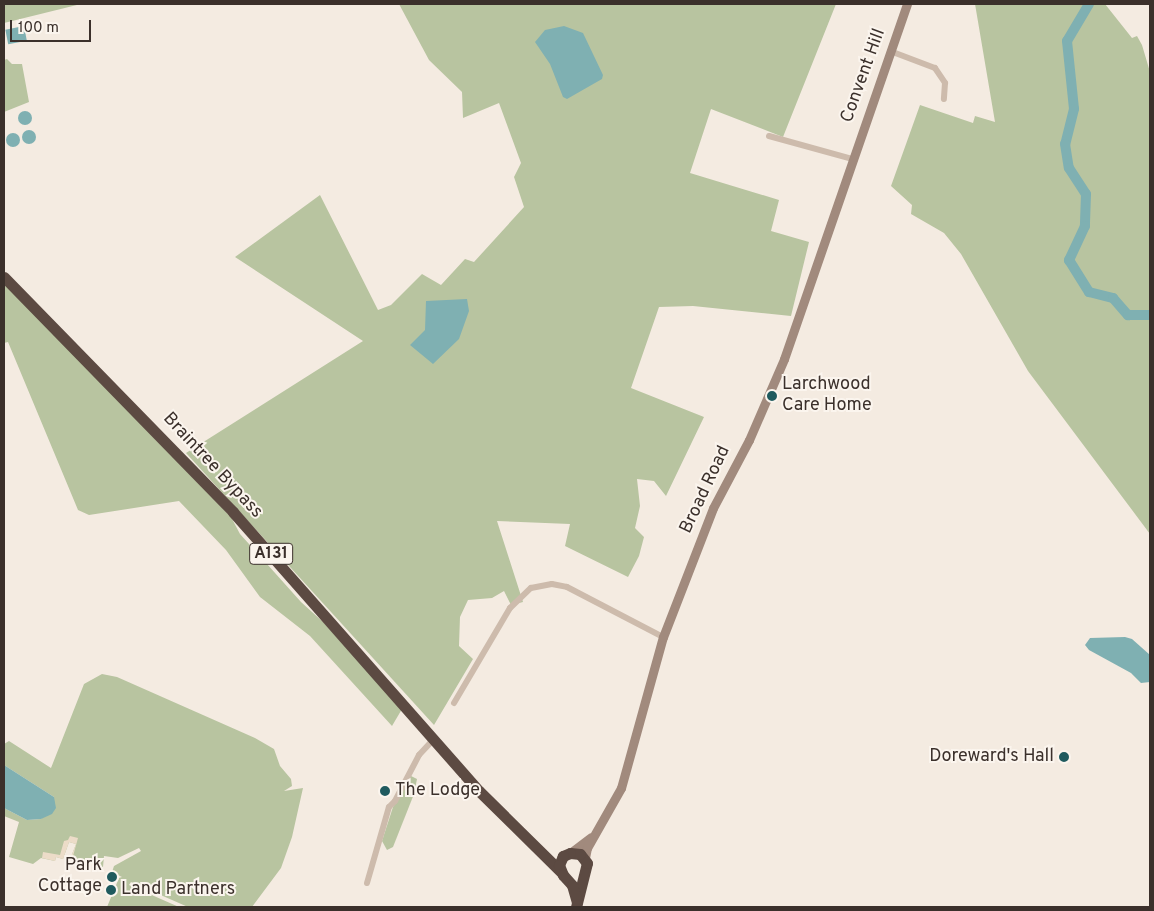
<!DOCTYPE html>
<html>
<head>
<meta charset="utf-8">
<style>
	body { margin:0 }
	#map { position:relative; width:1154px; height:911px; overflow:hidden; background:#f4ebe1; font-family:Overpass,sans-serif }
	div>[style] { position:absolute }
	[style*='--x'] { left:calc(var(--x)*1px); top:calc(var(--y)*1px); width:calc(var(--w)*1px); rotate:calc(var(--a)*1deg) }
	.green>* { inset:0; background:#b8c4a0 }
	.plaza>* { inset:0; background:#ecdcc8 }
	.water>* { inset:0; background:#7fb0b2; transform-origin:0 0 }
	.round { border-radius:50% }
	.river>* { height:10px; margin:-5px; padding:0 5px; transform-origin:5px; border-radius:5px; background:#7fb0b2 }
	.street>* { height:6px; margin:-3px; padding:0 3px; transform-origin:3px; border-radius:3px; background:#cdbbac }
	.secondary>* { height:9px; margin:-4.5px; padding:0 4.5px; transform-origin:4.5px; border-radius:4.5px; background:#a18a7d }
	.highway>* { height:11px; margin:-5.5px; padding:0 5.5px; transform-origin:5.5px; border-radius:5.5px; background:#5c4a42 }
	.dots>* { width:14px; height:14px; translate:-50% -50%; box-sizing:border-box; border:2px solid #fbf5ee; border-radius:50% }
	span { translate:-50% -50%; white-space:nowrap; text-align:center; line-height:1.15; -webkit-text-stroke:4px #fbf5ee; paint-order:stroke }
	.shield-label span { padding:1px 4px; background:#fbf5ee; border:1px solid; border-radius:4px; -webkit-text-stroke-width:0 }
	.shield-label { font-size:16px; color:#3b302b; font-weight:700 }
	.street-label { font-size:18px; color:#3b302b }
	.poi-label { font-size:18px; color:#3b302b }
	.left { translate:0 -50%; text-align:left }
	.right { translate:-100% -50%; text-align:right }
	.frame { position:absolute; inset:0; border:5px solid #3b302b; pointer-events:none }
	.scale { position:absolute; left:10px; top:20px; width:81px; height:22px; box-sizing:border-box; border:2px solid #3b302b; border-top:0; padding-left:6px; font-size:15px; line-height:18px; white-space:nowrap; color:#3b302b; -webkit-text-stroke:4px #fbf5ee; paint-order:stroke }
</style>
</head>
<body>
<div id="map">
	<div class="green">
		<i style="clip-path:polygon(4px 4px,81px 4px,4px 23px)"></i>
		<i style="clip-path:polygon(399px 4px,836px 4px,783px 137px,711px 109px,690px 173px,779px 200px,771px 231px,809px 242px,791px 316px,693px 306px,659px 307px,631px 388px,704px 417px,666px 496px,654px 481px,637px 479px,640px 506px,635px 528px,644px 537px,639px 556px,628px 577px,565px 546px,570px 524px,497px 521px,523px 602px,511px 605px,504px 591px,492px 598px,468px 600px,460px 617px,459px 646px,473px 659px,434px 725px,186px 453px,363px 341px,235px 257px,320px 195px,378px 310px,391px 305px,422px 274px,441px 285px,465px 259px,474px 262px,524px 207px,514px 177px,521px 163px,499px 103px,463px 118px,462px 92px,429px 60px)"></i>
		<i style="clip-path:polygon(975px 4px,1105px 4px,1132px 38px,1137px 36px,1142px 45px,1150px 72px,1150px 534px,1028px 371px,961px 254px,944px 233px,911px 214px,912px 205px,891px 186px,920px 105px,973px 123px,975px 116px,995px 122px)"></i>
		<i style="clip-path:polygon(7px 59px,12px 64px,22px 64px,29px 102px,4px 112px,4px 60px)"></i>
		<i style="clip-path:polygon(4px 283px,231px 517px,240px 534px,301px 602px,323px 622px,402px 709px,392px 726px,310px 636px,260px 597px,226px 550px,179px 501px,89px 515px,78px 510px,8px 342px,4px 343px)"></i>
		<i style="clip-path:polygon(102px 674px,117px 677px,255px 738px,274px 749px,280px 766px,291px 779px,292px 786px,284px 791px,303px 788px,292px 837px,281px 868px,252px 907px,188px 907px,131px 882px,129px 885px,179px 907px,107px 907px,119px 878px,122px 877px,112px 872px,114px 866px,141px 851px,139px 848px,118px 858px,104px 856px,103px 867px,71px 857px,76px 844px,69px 842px,63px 859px,56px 857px,55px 861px,41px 858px,33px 864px,9px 857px,19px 822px,4px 816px,4px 808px,27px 820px,41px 819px,54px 797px,4px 765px,4px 744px,9px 741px,51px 768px,84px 684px)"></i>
		<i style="clip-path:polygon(411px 776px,417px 779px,414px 794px,393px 847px,387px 850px,382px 841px,393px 807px)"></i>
	</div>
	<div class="plaza">
		<i style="clip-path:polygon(70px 836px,78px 838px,73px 856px,76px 858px,71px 857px,76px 844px,69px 842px,63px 859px,56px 857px,55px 861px,42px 858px,43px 852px,60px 855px,64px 841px,68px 840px)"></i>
	</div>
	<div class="water">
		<i style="left:24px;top:26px;width:15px;height:19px;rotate:79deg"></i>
		<i style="clip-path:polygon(564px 26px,583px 33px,603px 75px,602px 79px,567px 99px,563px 97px,550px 64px,535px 42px,545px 30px)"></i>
		<i class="round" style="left:18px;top:111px;width:14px;height:14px"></i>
		<i class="round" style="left:22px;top:130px;width:14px;height:14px"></i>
		<i class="round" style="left:6px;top:133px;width:14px;height:14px"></i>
		<i style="clip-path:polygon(467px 299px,469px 311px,459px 339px,433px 364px,410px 345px,425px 330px,426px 301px)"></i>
		<i style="clip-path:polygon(1125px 637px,1132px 639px,1150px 655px,1150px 682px,1141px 683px,1131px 673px,1089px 650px,1085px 645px,1090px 638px)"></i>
		<i style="clip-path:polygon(4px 765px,54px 797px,56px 808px,52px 814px,41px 819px,27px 820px,4px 808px)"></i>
	</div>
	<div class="river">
		<i style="--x:1089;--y:4;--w:43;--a:120.7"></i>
		<i style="--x:1067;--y:41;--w:68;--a:84.1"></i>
		<i style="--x:1074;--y:109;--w:36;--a:104"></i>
		<i style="--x:1065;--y:144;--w:24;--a:81"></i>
		<i style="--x:1069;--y:168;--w:31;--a:57"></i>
		<i style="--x:1086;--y:194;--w:32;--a:92"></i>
		<i style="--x:1085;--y:226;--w:38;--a:115"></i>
		<i style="--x:1069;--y:260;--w:38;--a:58"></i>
		<i style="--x:1089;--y:292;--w:25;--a:14"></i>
		<i style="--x:1113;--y:298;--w:23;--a:49"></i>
		<i style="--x:1128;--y:315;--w:22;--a:0"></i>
	</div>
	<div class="street">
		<i style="--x:890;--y:51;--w:48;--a:20.7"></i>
		<i style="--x:935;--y:68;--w:18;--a:56"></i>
		<i style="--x:945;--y:83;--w:16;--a:94"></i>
		<i style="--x:769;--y:136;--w:86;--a:15.5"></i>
		<i style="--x:454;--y:703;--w:110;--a:-59.5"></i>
		<i style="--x:510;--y:608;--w:29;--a:-44"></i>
		<i style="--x:531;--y:588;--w:21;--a:-11"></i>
		<i style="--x:552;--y:584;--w:15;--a:11"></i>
		<i style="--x:567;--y:587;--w:108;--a:27.5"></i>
		<i style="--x:367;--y:883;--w:79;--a:-73.9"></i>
		<i style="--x:389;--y:807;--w:8;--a:-45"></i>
		<i style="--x:395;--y:801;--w:52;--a:-62.4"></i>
		<i style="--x:419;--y:755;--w:22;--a:-47"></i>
	</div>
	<div class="secondary">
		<i style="--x:570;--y:853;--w:26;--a:-37"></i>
		<i style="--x:585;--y:858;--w:10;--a:-79"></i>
		<i style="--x:587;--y:848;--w:69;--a:-60.5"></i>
		<i style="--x:621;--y:788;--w:157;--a:-74.5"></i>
		<i style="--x:663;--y:637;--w:138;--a:-68.8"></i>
		<i style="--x:713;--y:508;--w:77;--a:-62.1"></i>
		<i style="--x:749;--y:440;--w:88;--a:-66.6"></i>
		<i style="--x:784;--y:359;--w:376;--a:-70.9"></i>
	</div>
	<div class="highway">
		<i style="--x:4;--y:277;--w:328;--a:45.7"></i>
		<i style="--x:233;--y:512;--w:372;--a:48.6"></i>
		<i style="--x:479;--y:791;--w:115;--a:44.6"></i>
		<i style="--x:576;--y:907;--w:45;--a:-76"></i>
		<i style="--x:587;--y:863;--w:11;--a:-128"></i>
		<i style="--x:580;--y:854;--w:10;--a:-174"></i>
		<i style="--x:570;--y:853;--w:8;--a:157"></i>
		<i style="--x:563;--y:856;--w:10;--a:114"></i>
		<i style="--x:559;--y:865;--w:11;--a:68"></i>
		<i style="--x:563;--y:875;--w:13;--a:48"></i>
		<i style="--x:572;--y:885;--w:18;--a:74"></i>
	</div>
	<div class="dots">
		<i style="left:772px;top:396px;background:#1f5a5e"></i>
		<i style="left:1064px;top:757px;background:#1f5a5e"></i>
		<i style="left:385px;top:791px;background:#1f5a5e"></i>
		<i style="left:112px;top:877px;background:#1f5a5e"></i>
		<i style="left:111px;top:890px;background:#1f5a5e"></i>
	</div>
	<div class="shield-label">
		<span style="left:271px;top:554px">A131</span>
	</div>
	<div class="street-label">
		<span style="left:864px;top:76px;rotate:-70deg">Convent Hill</span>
		<span style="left:212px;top:466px;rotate:47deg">Braintree Bypass</span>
		<span style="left:706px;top:490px;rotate:-65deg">Broad Road</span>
	</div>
	<div class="poi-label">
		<span class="left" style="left:782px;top:396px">Larchwood<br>Care Home</span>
		<span class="right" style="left:1054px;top:757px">Doreward's Hall</span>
		<span class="left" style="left:395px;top:791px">The Lodge</span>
		<span class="right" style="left:102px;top:877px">Park<br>Cottage</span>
		<span class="left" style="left:121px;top:890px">Land Partners</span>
	</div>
	<div class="frame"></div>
	<div class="scale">100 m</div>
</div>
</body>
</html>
